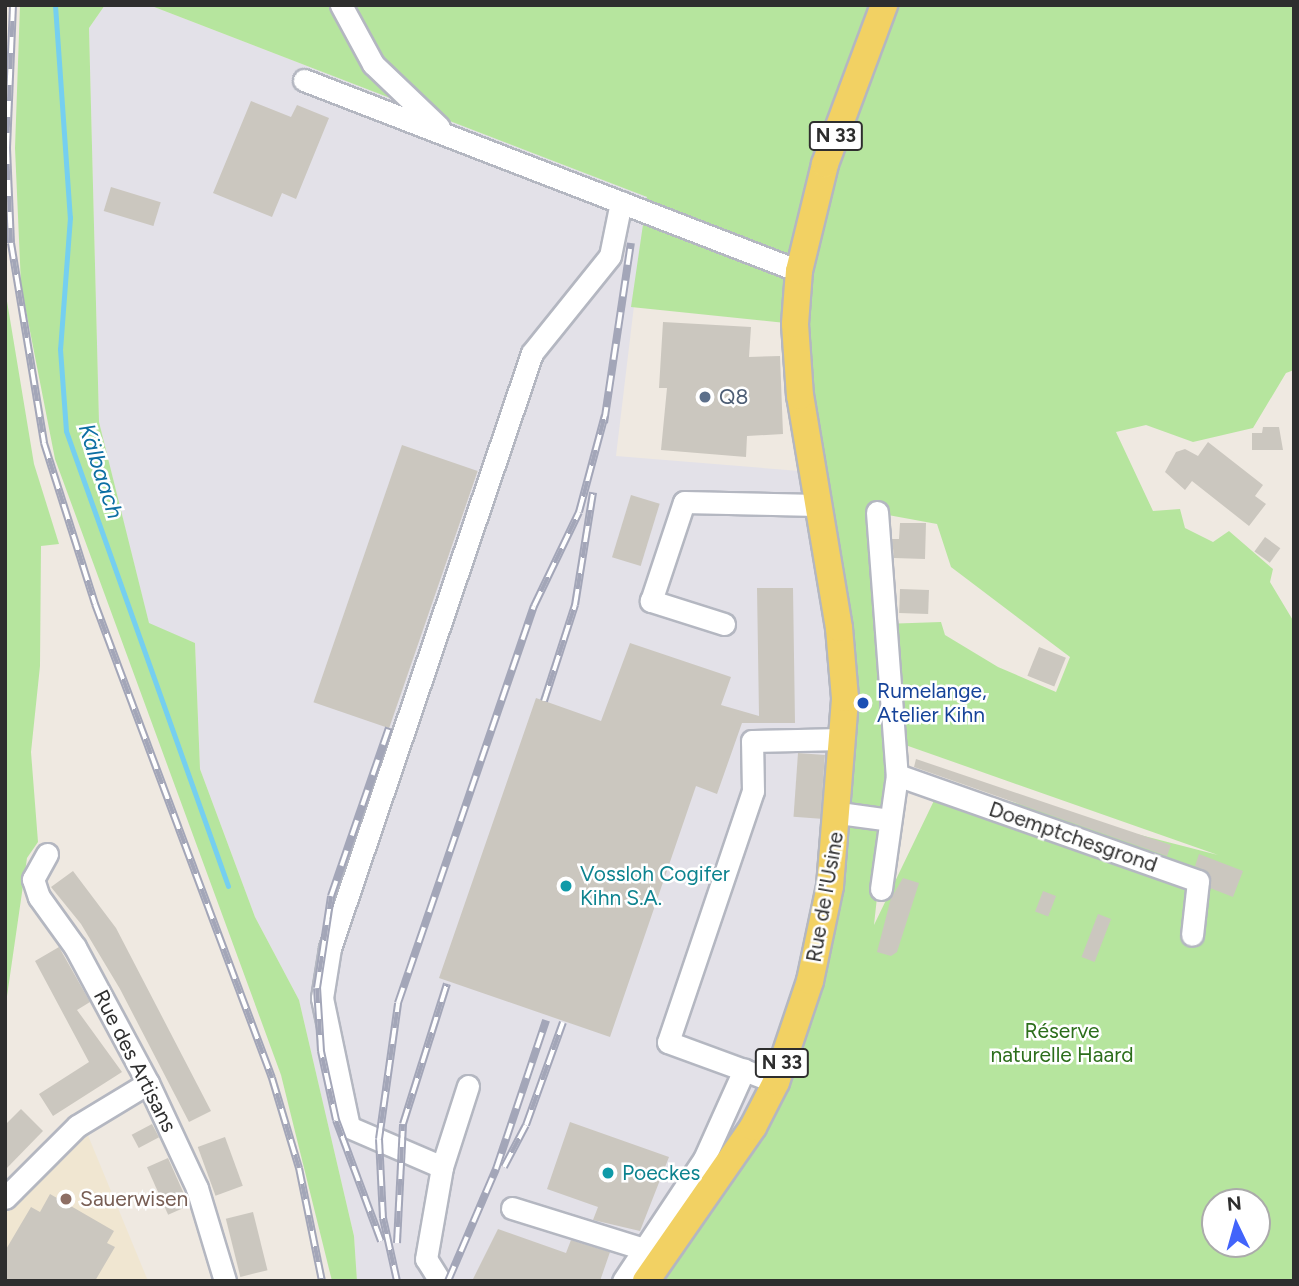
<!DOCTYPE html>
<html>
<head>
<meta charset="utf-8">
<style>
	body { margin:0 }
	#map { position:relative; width:1299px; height:1286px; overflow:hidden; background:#efe9e1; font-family:Figtree,sans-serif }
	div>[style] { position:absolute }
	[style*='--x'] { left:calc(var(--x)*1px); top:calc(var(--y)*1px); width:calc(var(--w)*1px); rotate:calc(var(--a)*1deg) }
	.industrial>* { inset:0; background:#e3e1e8 }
	.education>* { inset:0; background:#f0e6d1 }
	.green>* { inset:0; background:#b6e59e }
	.stream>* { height:5px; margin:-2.5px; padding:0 2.5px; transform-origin:2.5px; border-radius:2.5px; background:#75cff0 }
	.building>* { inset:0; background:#cbc7bf; transform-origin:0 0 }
	.roads { filter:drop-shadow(2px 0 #b4b7c1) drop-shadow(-2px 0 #b4b7c1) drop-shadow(0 2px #b4b7c1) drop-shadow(0 -2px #b4b7c1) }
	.minor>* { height:21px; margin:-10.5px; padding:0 10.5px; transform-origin:10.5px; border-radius:10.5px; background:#fff }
	.major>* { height:26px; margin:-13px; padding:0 13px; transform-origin:13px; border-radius:13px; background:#f2d163 }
	.rail>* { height:8px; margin-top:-4px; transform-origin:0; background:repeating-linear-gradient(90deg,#fff 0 16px,#a3a6b8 0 32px); box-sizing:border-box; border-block:2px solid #a3a6b8 }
	.dots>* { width:19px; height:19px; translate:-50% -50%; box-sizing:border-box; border:4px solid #fff; border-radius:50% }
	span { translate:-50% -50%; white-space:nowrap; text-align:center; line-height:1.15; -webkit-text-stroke:5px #fff; paint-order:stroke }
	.shield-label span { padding:2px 5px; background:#fff; border:2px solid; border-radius:5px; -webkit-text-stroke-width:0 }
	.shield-label { font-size:19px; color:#2e2e2e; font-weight:700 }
	.service-label { font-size:21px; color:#4e5e75 }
	.left { translate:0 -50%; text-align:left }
	.transit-label { font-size:21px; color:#164399 }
	.street-label { font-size:21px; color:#2e2e2e }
	.culture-label { font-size:21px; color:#0d838f }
	.park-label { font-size:21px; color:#2c6e1b }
	.education-label { font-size:21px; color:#785e54 }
	.water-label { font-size:23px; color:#0d6fa3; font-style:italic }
	.frame { position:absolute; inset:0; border:7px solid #2e2e2e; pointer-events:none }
	.north { position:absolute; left:1201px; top:1188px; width:70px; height:70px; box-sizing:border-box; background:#fff; border:2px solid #ababab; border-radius:50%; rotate:355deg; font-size:19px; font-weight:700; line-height:28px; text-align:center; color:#2e2e2e }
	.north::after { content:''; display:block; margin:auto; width:24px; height:32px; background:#4264fb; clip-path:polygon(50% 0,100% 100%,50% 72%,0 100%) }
</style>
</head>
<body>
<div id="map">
	<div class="industrial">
		<i style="clip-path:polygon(105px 5px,149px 5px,647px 197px,616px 456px,812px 472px,839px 628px,839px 813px,776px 1082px,646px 1281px,357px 1281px,354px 1236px,299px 1000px,255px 917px,200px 769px,195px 643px,149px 624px,99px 422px,89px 28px)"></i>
	</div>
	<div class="education">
		<i style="clip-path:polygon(87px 1133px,148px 1281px,5px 1281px,5px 1215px,30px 1184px)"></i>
	</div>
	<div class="green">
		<i style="clip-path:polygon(20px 5px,105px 5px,89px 28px,99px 422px,149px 623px,195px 643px,200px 769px,255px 917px,299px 1000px,354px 1236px,357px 1281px,332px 1281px,281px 1075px,55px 459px,21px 285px,15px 148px)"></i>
		<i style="clip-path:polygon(evenodd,149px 5px,1294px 5px,1294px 370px,1286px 373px,1253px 428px,1193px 442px,1146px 425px,1116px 432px,1153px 511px,1180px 509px,1185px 528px,1213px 542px,1229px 531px,1273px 569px,1270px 582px,1294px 622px,1294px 1281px,646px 1281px,718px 1178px,810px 981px,845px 698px,795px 324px,631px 307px,647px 197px,149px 5px,888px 515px,937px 524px,951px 567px,1070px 657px,1056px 692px,998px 667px,945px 635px,941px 622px,883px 624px,888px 515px,149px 5px,894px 741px,1218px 855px,942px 784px,874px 925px,894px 741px,149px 5px,1215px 1202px,1257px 1202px,1257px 1244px,1215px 1244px,1215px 1202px)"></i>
		<i style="clip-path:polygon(5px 289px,34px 464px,59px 544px,41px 546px,40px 666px,31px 752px,38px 842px,27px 858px,5px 1010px)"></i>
	</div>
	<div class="stream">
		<i style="--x:55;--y:5;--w:213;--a:86"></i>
		<i style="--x:70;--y:217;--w:132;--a:94.3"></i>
		<i style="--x:60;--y:349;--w:82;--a:85.8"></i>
		<i style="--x:66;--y:431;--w:483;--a:70.4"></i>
	</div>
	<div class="building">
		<i style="clip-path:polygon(251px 101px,291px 117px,297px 105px,329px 118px,296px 199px,282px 193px,272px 217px,213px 193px)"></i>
		<i style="left:111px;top:187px;width:52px;height:25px;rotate:17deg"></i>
		<i style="clip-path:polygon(663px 322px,751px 327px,749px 357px,780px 356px,783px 434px,747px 436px,746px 457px,661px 450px,667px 388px,659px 388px)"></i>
		<i style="clip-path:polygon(1263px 427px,1279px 427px,1283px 450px,1252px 450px,1252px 433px,1262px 433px)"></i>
		<i style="clip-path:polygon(1208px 442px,1263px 485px,1255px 496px,1266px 504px,1249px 526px,1192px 481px,1185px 490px,1165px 472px,1176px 452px,1185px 449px,1198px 456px)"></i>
		<i style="left:402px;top:445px;width:80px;height:272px;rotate:19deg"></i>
		<i style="left:631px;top:495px;width:30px;height:65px;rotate:17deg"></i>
		<i style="clip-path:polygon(900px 523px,926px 523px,925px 559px,894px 558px,892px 539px,899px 539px)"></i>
		<i style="left:1265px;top:537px;width:19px;height:18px;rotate:36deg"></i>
		<i style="clip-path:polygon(757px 588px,793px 588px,795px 723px,742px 723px,717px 794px,696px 786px,610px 1037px,439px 978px,536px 698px,601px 721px,630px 643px,731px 677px,721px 705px,759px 716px)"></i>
		<i style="left:900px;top:589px;width:29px;height:24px;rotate:2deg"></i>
		<i style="left:1039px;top:647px;width:29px;height:31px;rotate:22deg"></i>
		<i style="left:798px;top:753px;width:27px;height:64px;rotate:4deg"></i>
		<i style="clip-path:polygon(916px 759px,1171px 845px,1167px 856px,914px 767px)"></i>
		<i style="clip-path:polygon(1199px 854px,1243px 871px,1233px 897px,1210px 888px,1208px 872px,1195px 866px)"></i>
		<i style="clip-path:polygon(73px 871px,116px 928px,211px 1111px,189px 1122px,120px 989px,81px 924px,51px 887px)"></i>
		<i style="clip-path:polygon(903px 878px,919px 883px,897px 952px,891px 956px,877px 952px,891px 898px)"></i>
		<i style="left:1043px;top:891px;width:14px;height:22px;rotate:21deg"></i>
		<i style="left:1098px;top:914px;width:14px;height:46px;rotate:21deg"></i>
		<i style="clip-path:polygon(59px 947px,90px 1002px,77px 1010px,122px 1072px,53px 1116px,39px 1094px,89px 1062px,35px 961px)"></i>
		<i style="clip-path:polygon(21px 1109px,43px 1131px,5px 1170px,5px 1125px)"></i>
		<i style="clip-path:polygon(570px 1122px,669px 1157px,640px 1231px,593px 1220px,598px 1207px,547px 1189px)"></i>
		<i style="left:152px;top:1124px;width:15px;height:23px;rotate:62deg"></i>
		<i style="left:225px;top:1137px;width:52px;height:29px;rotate:70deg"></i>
		<i style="left:168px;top:1158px;width:52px;height:23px;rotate:66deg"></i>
		<i style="clip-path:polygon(50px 1194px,114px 1231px,107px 1243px,115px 1247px,95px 1281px,5px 1281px,5px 1251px,31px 1207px,40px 1212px)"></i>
		<i style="left:253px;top:1212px;width:60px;height:28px;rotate:76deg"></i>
		<i style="clip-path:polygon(498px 1229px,566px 1253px,571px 1240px,610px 1252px,600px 1281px,472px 1281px)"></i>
	</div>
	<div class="roads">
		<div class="minor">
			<i style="--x:341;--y:5;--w:67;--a:61.5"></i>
			<i style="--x:373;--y:64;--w:91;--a:43.7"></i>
			<i style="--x:304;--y:80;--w:531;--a:21.1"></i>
			<i style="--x:877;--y:512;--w:264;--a:85.7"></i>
			<i style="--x:897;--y:775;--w:115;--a:98"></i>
			<i style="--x:724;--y:624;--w:77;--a:-162.5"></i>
			<i style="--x:651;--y:601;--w:104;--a:-71.6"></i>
			<i style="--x:684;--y:502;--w:133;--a:1.3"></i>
			<i style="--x:897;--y:775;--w:319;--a:19.4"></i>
			<i style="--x:1198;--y:881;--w:54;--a:96.3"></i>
			<i style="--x:839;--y:813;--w:51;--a:7.8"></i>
			<i style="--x:47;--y:854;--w:29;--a:119"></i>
			<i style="--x:33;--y:879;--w:19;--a:72"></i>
			<i style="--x:39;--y:897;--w:62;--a:54.2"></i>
			<i style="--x:75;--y:947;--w:154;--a:61.8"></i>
			<i style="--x:148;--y:1083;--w:116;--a:65"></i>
			<i style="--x:197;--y:1188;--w:97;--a:73.2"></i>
			<i style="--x:744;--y:1070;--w:81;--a:-159.8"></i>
			<i style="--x:668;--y:1042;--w:265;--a:-71.3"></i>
			<i style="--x:753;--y:791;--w:50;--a:-91.1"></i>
			<i style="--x:752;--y:741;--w:91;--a:-1.3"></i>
			<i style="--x:442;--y:1167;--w:85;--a:-72.2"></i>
			<i style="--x:5;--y:1198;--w:102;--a:-45"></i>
			<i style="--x:77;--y:1126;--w:83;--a:-31.2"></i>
			<i style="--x:512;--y:1208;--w:138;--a:17.3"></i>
			<i style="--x:440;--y:1281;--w:26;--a:-122"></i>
			<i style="--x:426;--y:1259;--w:93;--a:-80.1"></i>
			<i style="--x:442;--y:1167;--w:101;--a:-156.7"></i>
			<i style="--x:349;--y:1127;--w:132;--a:-101.8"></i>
			<i style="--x:322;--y:998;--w:51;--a:-80.9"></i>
			<i style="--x:330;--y:948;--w:628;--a:-71.25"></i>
			<i style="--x:532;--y:353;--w:124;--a:-51.2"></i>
			<i style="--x:610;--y:256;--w:55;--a:-78.5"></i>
			<i style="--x:623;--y:1281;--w:146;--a:-56.4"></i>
			<i style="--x:704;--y:1159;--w:98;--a:-65.8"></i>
			<i style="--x:744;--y:1070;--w:34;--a:21"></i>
		</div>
		<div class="major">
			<i style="--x:646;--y:1281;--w:188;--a:-55.2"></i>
			<i style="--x:753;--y:1127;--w:51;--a:-62.9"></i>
			<i style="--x:776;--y:1082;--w:107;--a:-71.4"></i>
			<i style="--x:810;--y:981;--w:97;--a:-78.1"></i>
			<i style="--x:830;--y:886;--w:189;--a:-85.4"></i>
			<i style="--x:845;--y:698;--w:70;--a:-94.9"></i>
			<i style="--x:839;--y:628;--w:235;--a:-99.5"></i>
			<i style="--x:800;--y:396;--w:72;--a:-94"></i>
			<i style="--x:795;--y:324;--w:53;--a:-85.7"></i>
			<i style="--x:799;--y:271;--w:110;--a:-76.3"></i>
			<i style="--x:825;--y:164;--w:170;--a:-69.6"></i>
		</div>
	</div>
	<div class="rail">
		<i style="--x:13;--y:5;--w:143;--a:92.4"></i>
		<i style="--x:7;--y:148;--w:95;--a:87.6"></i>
		<i style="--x:11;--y:243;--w:203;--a:80.6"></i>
		<i style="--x:44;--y:443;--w:169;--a:72.4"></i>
		<i style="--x:95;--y:604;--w:506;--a:69.52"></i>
		<i style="--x:272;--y:1078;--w:94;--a:73.3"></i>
		<i style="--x:299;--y:1168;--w:115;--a:78.5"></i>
		<i style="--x:604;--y:423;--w:182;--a:-81.5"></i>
		<i style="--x:544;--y:701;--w:101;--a:-72.1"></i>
		<i style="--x:575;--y:605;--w:114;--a:-80.9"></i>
		<i style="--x:504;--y:1167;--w:47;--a:-62.4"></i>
		<i style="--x:526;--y:1125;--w:109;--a:-70.2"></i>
		<i style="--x:381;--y:1241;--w:129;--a:-110.4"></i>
		<i style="--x:336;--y:1120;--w:71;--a:-102.3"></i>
		<i style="--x:321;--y:1051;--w:63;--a:-93.6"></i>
		<i style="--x:317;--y:988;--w:93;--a:-81.3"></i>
		<i style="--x:331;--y:896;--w:178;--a:-71"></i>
		<i style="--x:397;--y:1243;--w:119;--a:-87.1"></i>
		<i style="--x:403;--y:1124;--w:147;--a:-72.6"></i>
		<i style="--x:397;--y:1281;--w:65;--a:-102.5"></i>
		<i style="--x:383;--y:1218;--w:79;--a:-92.9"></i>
		<i style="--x:379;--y:1139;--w:137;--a:-82"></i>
		<i style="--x:398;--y:1003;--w:420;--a:-71.1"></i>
		<i style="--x:534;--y:606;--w:104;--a:-64.4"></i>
		<i style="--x:579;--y:512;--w:100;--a:-75"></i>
		<i style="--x:448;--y:1281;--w:122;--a:-66.8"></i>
		<i style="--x:496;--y:1169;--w:157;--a:-71.4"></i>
	</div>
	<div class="dots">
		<i style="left:705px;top:397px;background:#5c6f8a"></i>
		<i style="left:863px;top:703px;background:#1a4fb4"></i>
		<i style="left:566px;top:886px;background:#0f9aa8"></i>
		<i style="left:608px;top:1173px;background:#0f9aa8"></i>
		<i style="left:66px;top:1199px;background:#8d6e63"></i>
	</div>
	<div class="shield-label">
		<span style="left:836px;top:136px">N 33</span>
		<span style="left:782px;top:1063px">N 33</span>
	</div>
	<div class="service-label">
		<span class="left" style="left:719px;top:397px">Q8</span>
	</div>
	<div class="transit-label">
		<span class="left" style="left:877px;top:703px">Rumelange,<br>Atelier Kihn</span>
	</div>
	<div class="street-label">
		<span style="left:1073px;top:837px;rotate:19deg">Doemptchesgrond</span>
		<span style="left:825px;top:897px;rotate:-80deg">Rue de l'Usine</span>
		<span style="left:135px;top:1061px;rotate:63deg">Rue des Artisans</span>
	</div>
	<div class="culture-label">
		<span class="left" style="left:580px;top:886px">Vossloh Cogifer<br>Kihn S.A.</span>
		<span class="left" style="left:622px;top:1173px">Poeckes</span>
	</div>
	<div class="park-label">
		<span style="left:1062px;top:1043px">Réserve<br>naturelle Haard</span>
	</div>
	<div class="education-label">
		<span class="left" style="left:80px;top:1199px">Sauerwisen</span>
	</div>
	<div class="water-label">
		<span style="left:101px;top:471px;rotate:72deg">Kälbaach</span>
	</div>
	<div class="frame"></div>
	<div class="north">N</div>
</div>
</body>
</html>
